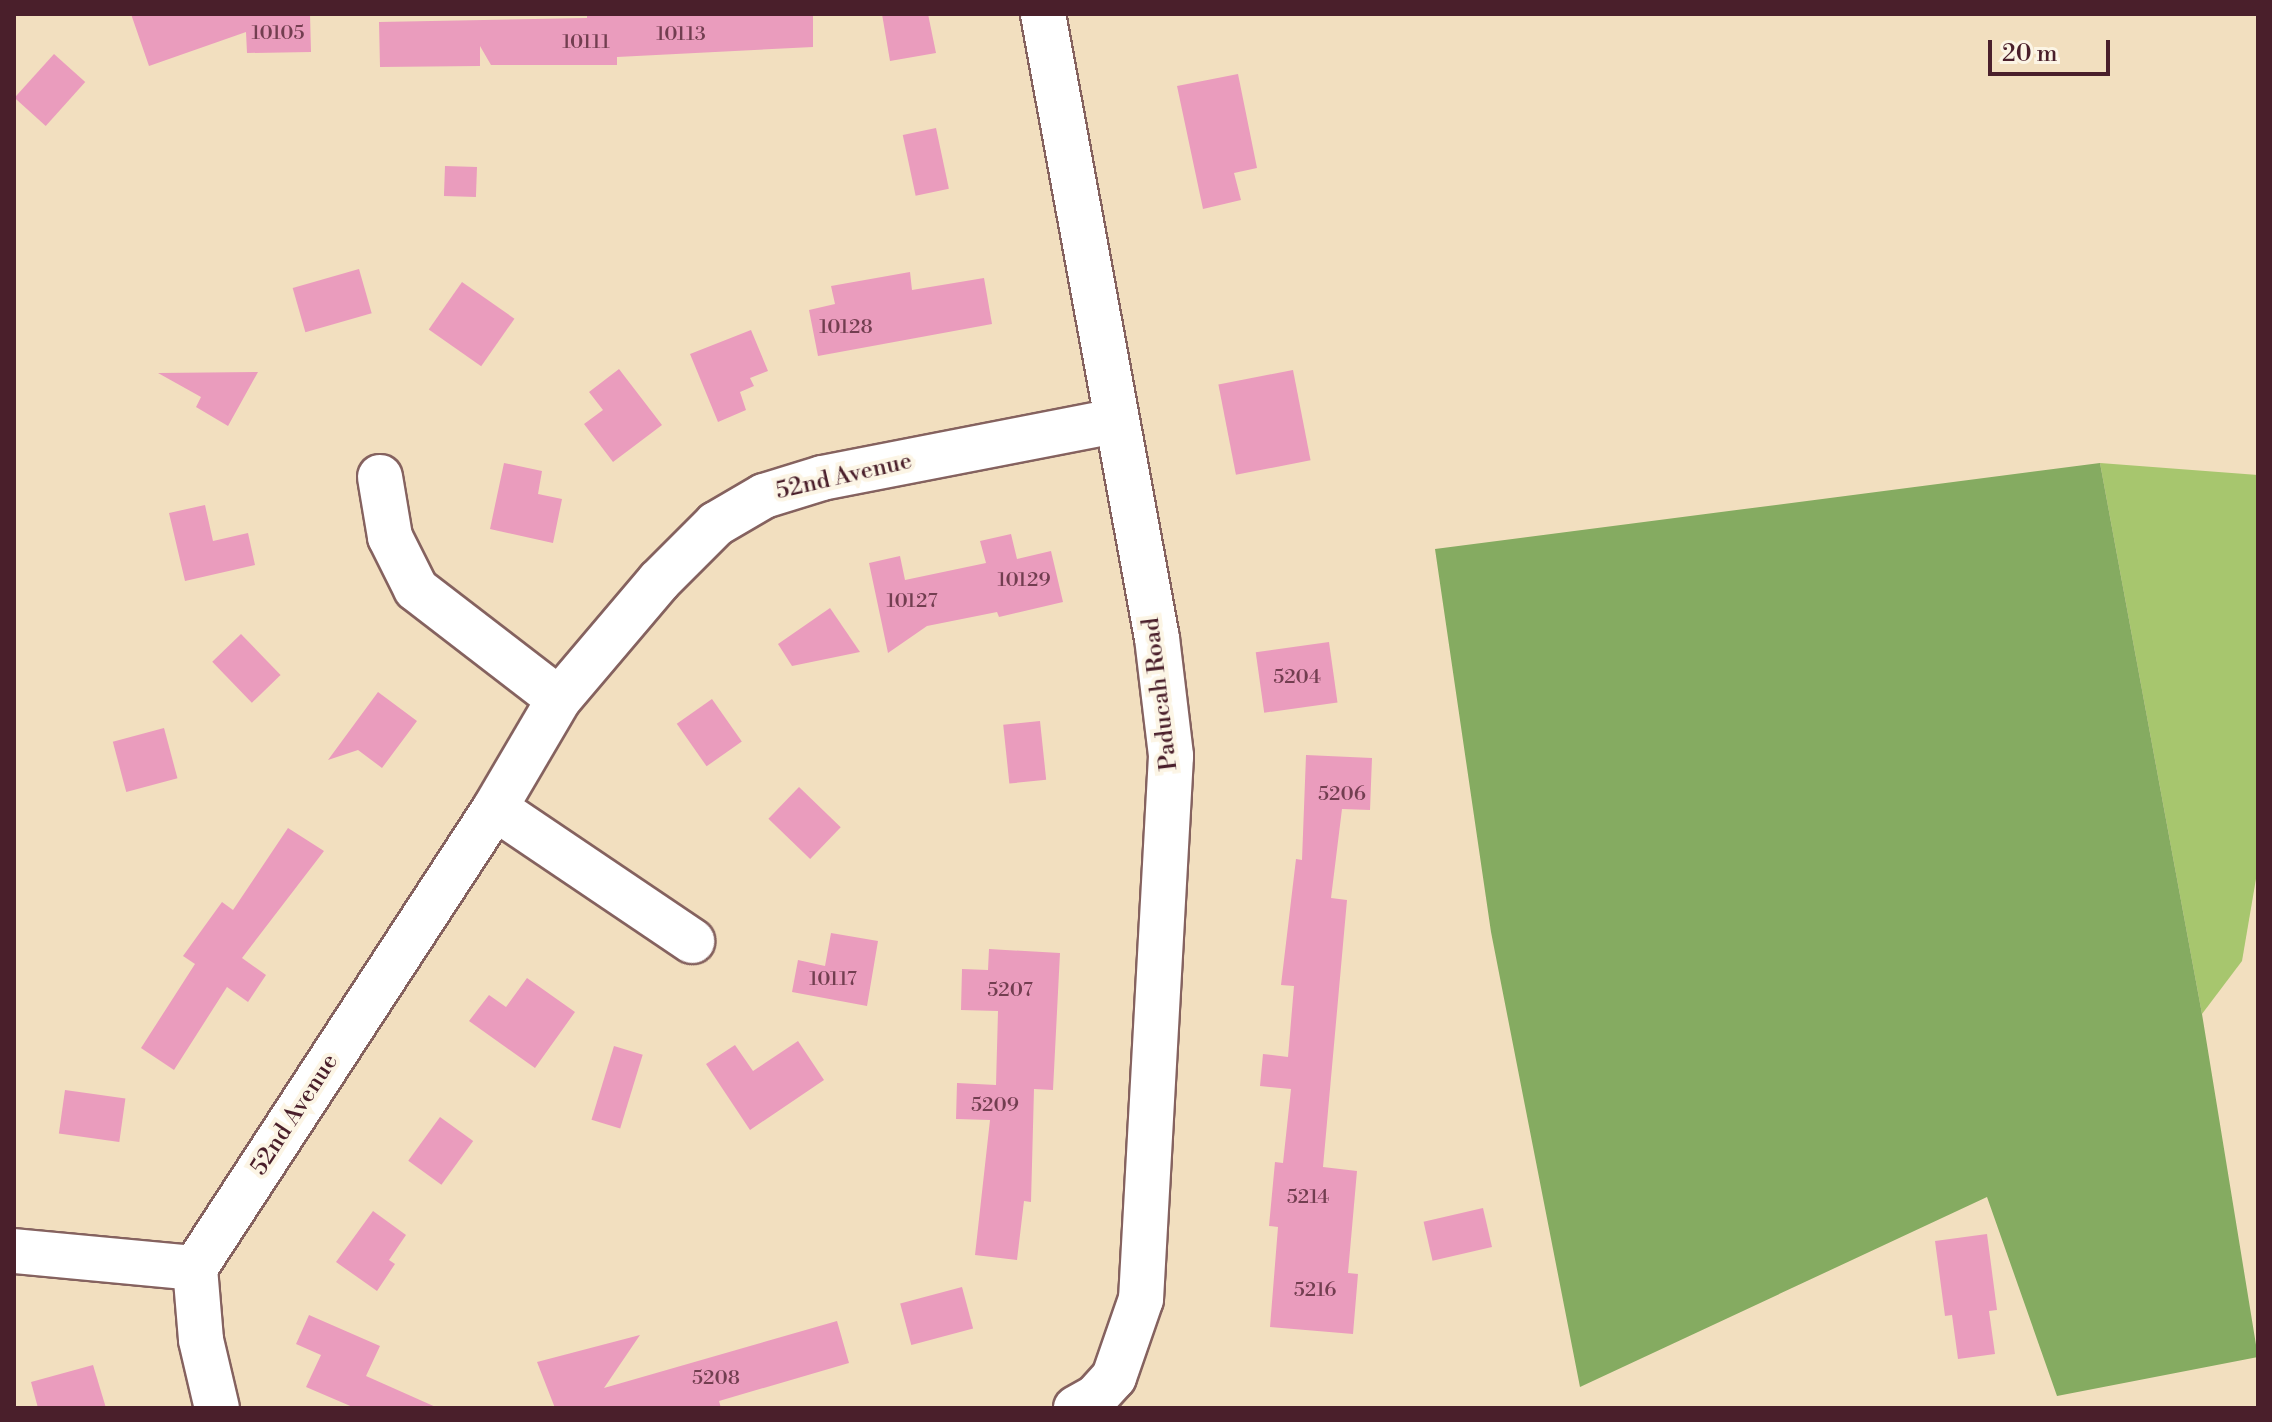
<!DOCTYPE html>
<html>
<head>
<meta charset="utf-8">
<style>
	body { margin:0 }
	#map { position:relative; width:2272px; height:1422px; overflow:hidden; background:#f2dfbf; font-family:"Libre Bodoni",serif }
	div>[style] { position:absolute }
	[style*='--x'] { left:calc(var(--x)*1px); top:calc(var(--y)*1px); width:calc(var(--w)*1px); rotate:calc(var(--a)*1deg) }
	.green>* { inset:0; background:#a7c66e }
	.forest>* { inset:0; background:#85ab61 }
	.building>* { inset:0; background:#ea9cbd; transform-origin:0 0 }
	.roads { filter:drop-shadow(2px 0 #85625f) drop-shadow(-2px 0 #85625f) drop-shadow(0 2px #85625f) drop-shadow(0 -2px #85625f) }
	.minor>* { height:44px; margin:-22px; padding:0 22px; transform-origin:22px; border-radius:22px; background:#fff }
	span { translate:-50% -50%; white-space:nowrap; text-align:center; line-height:1.15; -webkit-text-stroke:8px #fcf5e5; paint-order:stroke }
	.number-label { font-size:20px; color:#723e50 }
	.number-label span { -webkit-text-stroke-width:0 }
	.street-label { font-size:24px; color:#4a1f2b }
	.frame { position:absolute; inset:0; border:16px solid #4a1f2b; pointer-events:none }
	.scale { position:absolute; left:1988px; top:40px; width:122px; height:36px; box-sizing:border-box; border:4px solid #4a1f2b; border-top:0; padding-left:10px; font-size:24px; line-height:28px; white-space:nowrap; color:#4a1f2b; -webkit-text-stroke:6px #fcf5e5; paint-order:stroke }
</style>
</head>
<body>
<div id="map">
	<div class="green">
		<i style="clip-path:polygon(2100px 463px,2258px 475px,2258px 867px,2242px 961px,2202px 1014px)"></i>
	</div>
	<div class="forest">
		<i style="clip-path:polygon(2100px 463px,2202px 1014px,2258px 1357px,2057px 1396px,1987px 1197px,1580px 1387px,1491px 932px,1435px 549px)"></i>
	</div>
	<div class="building">
		<i style="clip-path:polygon(131px 14px,310px 14px,311px 52px,247px 53px,246px 32px,149px 66px)"></i>
		<i style="clip-path:polygon(587px 14px,813px 14px,813px 47px,617px 57px,617px 65px,491px 65px,480px 46px,480px 66px,380px 67px,379px 22px,587px 18px)"></i>
		<i style="clip-path:polygon(882px 14px,928px 14px,936px 53px,890px 61px)"></i>
		<i style="left:54px;top:54px;width:42px;height:59px;rotate:42deg"></i>
		<i style="clip-path:polygon(1238px 74px,1257px 168px,1234px 173px,1241px 200px,1203px 209px,1177px 86px)"></i>
		<i style="left:936px;top:128px;width:62px;height:34px;rotate:78deg"></i>
		<i style="left:445px;top:166px;width:32px;height:30px;rotate:2deg"></i>
		<i style="left:359px;top:269px;width:46px;height:69px;rotate:74deg"></i>
		<i style="clip-path:polygon(910px 272px,912px 290px,984px 278px,992px 324px,818px 356px,809px 310px,835px 304px,831px 286px)"></i>
		<i style="left:462px;top:282px;width:64px;height:58px;rotate:35deg"></i>
		<i style="clip-path:polygon(751px 330px,768px 371px,750px 378px,754px 386px,740px 392px,746px 410px,718px 422px,690px 354px)"></i>
		<i style="clip-path:polygon(619px 369px,662px 425px,613px 462px,584px 424px,603px 410px,589px 392px)"></i>
		<i style="left:1293px;top:370px;width:92px;height:76px;rotate:79deg"></i>
		<i style="clip-path:polygon(258px 372px,228px 426px,196px 407px,201px 397px,158px 373px)"></i>
		<i style="clip-path:polygon(504px 463px,542px 471px,538px 494px,562px 499px,553px 543px,490px 529px)"></i>
		<i style="clip-path:polygon(205px 505px,213px 541px,248px 533px,255px 565px,185px 581px,169px 513px)"></i>
		<i style="clip-path:polygon(1011px 534px,1017px 559px,1051px 551px,1063px 602px,999px 617px,997px 612px,927px 626px,888px 653px,869px 563px,900px 556px,905px 580px,986px 563px,980px 541px)"></i>
		<i style="clip-path:polygon(830px 608px,860px 652px,792px 666px,778px 644px)"></i>
		<i style="left:241px;top:634px;width:57px;height:40px;rotate:46deg"></i>
		<i style="left:1329px;top:642px;width:61px;height:74px;rotate:82deg"></i>
		<i style="clip-path:polygon(378px 692px,417px 721px,382px 768px,358px 750px,328px 760px)"></i>
		<i style="left:712px;top:699px;width:52px;height:43px;rotate:55deg"></i>
		<i style="left:1040px;top:721px;width:59px;height:37px;rotate:84deg"></i>
		<i style="left:164px;top:728px;width:52px;height:53px;rotate:75deg"></i>
		<i style="clip-path:polygon(1306px 755px,1372px 758px,1370px 810px,1342px 809px,1331px 898px,1347px 900px,1323px 1167px,1357px 1171px,1348px 1273px,1358px 1274px,1353px 1334px,1270px 1327px,1278px 1227px,1269px 1226px,1275px 1162px,1283px 1163px,1291px 1089px,1260px 1086px,1263px 1054px,1288px 1057px,1294px 986px,1281px 985px,1296px 859px,1302px 860px)"></i>
		<i style="left:799px;top:787px;width:58px;height:44px;rotate:44deg"></i>
		<i style="clip-path:polygon(288px 828px,324px 851px,242px 958px,266px 975px,248px 1002px,227px 987px,174px 1070px,141px 1048px,195px 964px,183px 956px,222px 902px,233px 910px)"></i>
		<i style="clip-path:polygon(831px 933px,878px 941px,867px 1006px,792px 992px,798px 960px,825px 966px)"></i>
		<i style="clip-path:polygon(989px 949px,1060px 953px,1053px 1090px,1034px 1089px,1031px 1202px,1024px 1201px,1017px 1260px,975px 1255px,990px 1120px,956px 1119px,957px 1083px,996px 1085px,998px 1011px,961px 1010px,962px 969px,988px 970px)"></i>
		<i style="clip-path:polygon(527px 978px,575px 1012px,535px 1068px,469px 1021px,489px 995px,506px 1007px)"></i>
		<i style="clip-path:polygon(798px 1041px,824px 1080px,750px 1130px,706px 1064px,735px 1045px,753px 1071px)"></i>
		<i style="left:614px;top:1046px;width:30px;height:77px;rotate:17deg"></i>
		<i style="left:65px;top:1090px;width:61px;height:44px;rotate:8deg"></i>
		<i style="left:440px;top:1117px;width:41px;height:54px;rotate:36deg"></i>
		<i style="left:1483px;top:1208px;width:40px;height:61px;rotate:77deg"></i>
		<i style="clip-path:polygon(373px 1211px,406px 1235px,389px 1260px,395px 1264px,377px 1291px,336px 1262px)"></i>
		<i style="clip-path:polygon(1987px 1234px,1997px 1310px,1989px 1311px,1995px 1354px,1958px 1359px,1952px 1315px,1945px 1316px,1935px 1241px)"></i>
		<i style="left:962px;top:1287px;width:43px;height:64px;rotate:75deg"></i>
		<i style="clip-path:polygon(309px 1315px,380px 1346px,366px 1376px,438px 1408px,355px 1408px,306px 1387px,321px 1355px,296px 1344px)"></i>
		<i style="clip-path:polygon(837px 1321px,849px 1363px,719px 1401px,721px 1408px,555px 1408px,537px 1362px,640px 1335px,604px 1388px)"></i>
		<i style="clip-path:polygon(93px 1365px,106px 1408px,38px 1408px,31px 1382px)"></i>
	</div>
	<div class="roads">
		<div class="minor">
			<i style="--x:1043;--y:14;--w:634;--a:79.65"></i>
			<i style="--x:1157;--y:638;--w:119;--a:83.2"></i>
			<i style="--x:1171;--y:756;--w:544;--a:93.16"></i>
			<i style="--x:1141;--y:1299;--w:83;--a:109.1"></i>
			<i style="--x:1114;--y:1377;--w:27;--a:132"></i>
			<i style="--x:1096;--y:1397;--w:23;--a:151"></i>
			<i style="--x:380;--y:477;--w:61;--a:80.5"></i>
			<i style="--x:390;--y:537;--w:58;--a:63.4"></i>
			<i style="--x:416;--y:589;--w:180;--a:37.6"></i>
			<i style="--x:495;--y:808;--w:238;--a:34"></i>
			<i style="--x:14;--y:1251;--w:182;--a:5.4"></i>
			<i style="--x:195;--y:1268;--w:549;--a:-56.89"></i>
			<i style="--x:495;--y:808;--w:126;--a:-59.6"></i>
			<i style="--x:559;--y:699;--w:155;--a:-49.7"></i>
			<i style="--x:659;--y:581;--w:81;--a:-45"></i>
			<i style="--x:716;--y:524;--w:56;--a:-30.3"></i>
			<i style="--x:764;--y:496;--w:61;--a:-17.2"></i>
			<i style="--x:822;--y:478;--w:299;--a:-11"></i>
			<i style="--x:195;--y:1268;--w:72;--a:85.2"></i>
			<i style="--x:201;--y:1340;--w:70;--a:76.8"></i>
		</div>
	</div>
	<div class="number-label">
		<span style="left:278px;top:33px">10105</span>
		<span style="left:681px;top:34px">10113</span>
		<span style="left:586px;top:42px">10111</span>
		<span style="left:846px;top:327px">10128</span>
		<span style="left:1024px;top:580px">10129</span>
		<span style="left:912px;top:601px">10127</span>
		<span style="left:1297px;top:677px">5204</span>
		<span style="left:1342px;top:794px">5206</span>
		<span style="left:833px;top:979px">10117</span>
		<span style="left:1010px;top:990px">5207</span>
		<span style="left:995px;top:1105px">5209</span>
		<span style="left:1308px;top:1197px">5214</span>
		<span style="left:1315px;top:1290px">5216</span>
		<span style="left:716px;top:1378px">5208</span>
	</div>
	<div class="street-label">
		<span style="left:844px;top:477px;rotate:-13deg">52nd Avenue</span>
		<span style="left:1161px;top:694px;rotate:-97deg">Paducah Road</span>
		<span style="left:295px;top:1115px;rotate:-57deg">52nd Avenue</span>
	</div>
	<div class="frame"></div>
	<div class="scale">20 m</div>
</div>
</body>
</html>
